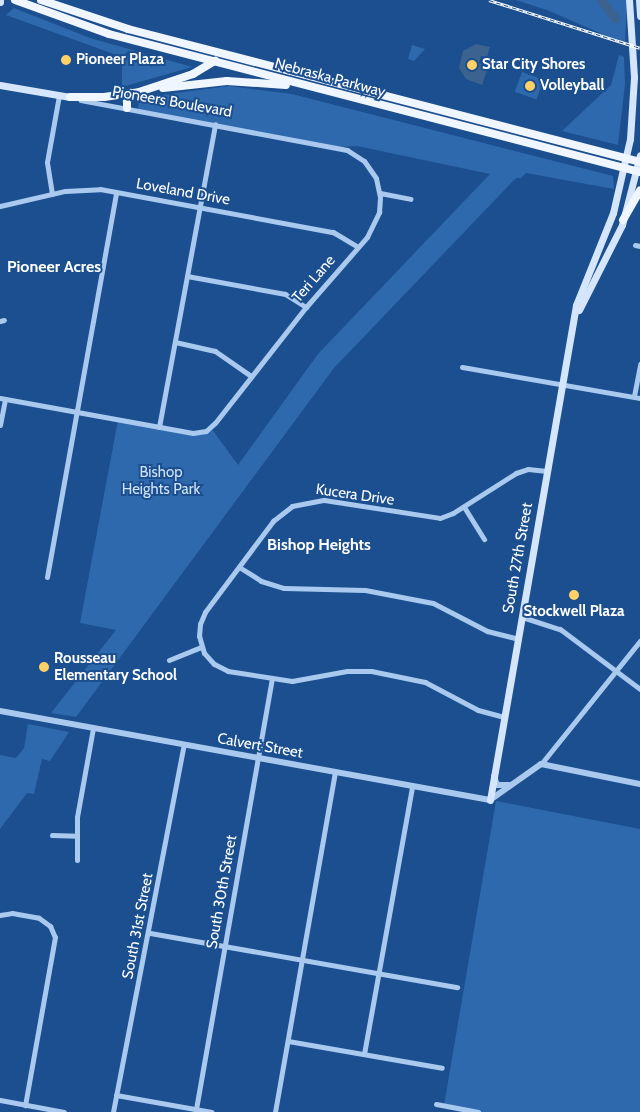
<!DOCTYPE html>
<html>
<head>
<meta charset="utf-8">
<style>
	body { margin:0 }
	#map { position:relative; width:640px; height:1112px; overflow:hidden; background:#1b4f8f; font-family:Cabin,sans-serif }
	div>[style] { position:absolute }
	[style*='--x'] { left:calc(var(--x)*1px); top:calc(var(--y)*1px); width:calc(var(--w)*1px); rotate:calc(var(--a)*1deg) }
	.green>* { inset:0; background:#2e69ad; transform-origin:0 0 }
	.water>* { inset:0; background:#3c6290 }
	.river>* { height:9px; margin:-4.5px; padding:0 4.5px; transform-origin:4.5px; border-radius:4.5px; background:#3c6290 }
	.minor>* { height:5px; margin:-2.5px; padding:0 2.5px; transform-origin:2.5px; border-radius:2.5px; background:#a9c9ee }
	.tertiary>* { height:6px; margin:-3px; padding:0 3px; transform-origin:3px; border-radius:3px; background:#a9c9ee }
	.secondary>* { height:7px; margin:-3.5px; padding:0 3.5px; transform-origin:3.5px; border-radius:3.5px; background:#d6e6fa }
	.primary>* { height:8px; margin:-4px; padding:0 4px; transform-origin:4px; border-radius:4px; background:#f0f6ff }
	.rail>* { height:3px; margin-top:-1.5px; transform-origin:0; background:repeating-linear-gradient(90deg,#1b4f8f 0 4px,#fff 0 8px); box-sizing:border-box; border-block:1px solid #fff }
	.dots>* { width:14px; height:14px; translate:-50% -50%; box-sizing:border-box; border:2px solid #1b4f8f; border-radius:50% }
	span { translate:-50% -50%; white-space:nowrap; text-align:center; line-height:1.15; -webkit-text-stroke:4px #1b4f8f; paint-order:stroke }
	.poi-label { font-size:15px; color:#fff; font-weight:700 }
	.left { translate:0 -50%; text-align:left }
	.street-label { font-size:15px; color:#fff }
	.park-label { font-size:15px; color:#cfe3fa }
	.neighbourhood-label { font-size:16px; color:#fff; font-weight:700 }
</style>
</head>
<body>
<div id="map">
	<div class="green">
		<i style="clip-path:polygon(516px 0,627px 0,625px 44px,547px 10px)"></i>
		<i style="clip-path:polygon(14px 8px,90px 38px,192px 67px,122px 87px,122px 57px,6px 15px)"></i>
		<i style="clip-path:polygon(412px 45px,425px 49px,414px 61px,408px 59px)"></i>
		<i style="clip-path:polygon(619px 55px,624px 57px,625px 84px,618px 145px,562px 131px,611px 85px)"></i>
		<i style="left:522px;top:72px;width:23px;height:21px;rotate:20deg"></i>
		<i style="clip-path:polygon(229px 86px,292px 94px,613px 176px,614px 189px,526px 173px,521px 178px,516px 178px,334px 368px,76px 717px,51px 713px,116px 630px,80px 623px,118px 420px,193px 433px,211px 428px,238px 465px,318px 354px,490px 174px,357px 146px,338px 147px,138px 110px,139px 98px)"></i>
		<i style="clip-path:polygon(28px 724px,69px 732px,50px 761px,42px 759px,34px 794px,27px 793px,0 829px,0 755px,16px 758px,24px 748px)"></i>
		<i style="clip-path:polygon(496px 801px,640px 829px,640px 1112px,478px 1112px,444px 1105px)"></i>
	</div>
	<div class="water">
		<i style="clip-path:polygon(476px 44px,490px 47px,487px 57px,481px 56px,479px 63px,488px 67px,482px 85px,466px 79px,459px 68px,463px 51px)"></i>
	</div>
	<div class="river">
		<i style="--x:601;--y:0;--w:23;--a:52"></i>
	</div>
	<div class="minor">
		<i style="--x:380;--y:193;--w:31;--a:11"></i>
		<i style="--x:52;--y:194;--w:32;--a:-99"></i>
		<i style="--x:47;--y:162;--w:68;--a:-79.8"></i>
		<i style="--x:0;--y:206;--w:67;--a:-13"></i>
		<i style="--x:65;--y:191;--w:35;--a:-3"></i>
		<i style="--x:100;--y:189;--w:237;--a:10.5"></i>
		<i style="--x:333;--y:232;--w:29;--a:31"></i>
		<i style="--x:635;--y:245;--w:5;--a:11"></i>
		<i style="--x:187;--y:276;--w:100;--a:10.4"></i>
		<i style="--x:285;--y:294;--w:25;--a:32"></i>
		<i style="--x:0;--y:321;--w:4;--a:-14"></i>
		<i style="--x:175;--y:342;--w:41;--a:12.7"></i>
		<i style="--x:215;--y:351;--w:44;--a:34.8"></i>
		<i style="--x:462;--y:367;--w:181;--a:9.9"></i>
		<i style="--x:634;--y:396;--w:33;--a:-79"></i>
		<i style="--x:0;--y:398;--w:196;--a:10.3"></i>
		<i style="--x:193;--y:433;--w:13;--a:-9"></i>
		<i style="--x:206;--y:431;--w:12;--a:-42"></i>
		<i style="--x:215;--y:423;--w:147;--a:-51.9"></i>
		<i style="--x:306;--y:307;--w:93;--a:-48.9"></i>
		<i style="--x:367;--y:237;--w:28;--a:-64"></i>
		<i style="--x:379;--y:212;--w:15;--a:-86"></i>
		<i style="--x:380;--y:197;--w:19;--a:-102"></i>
		<i style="--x:376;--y:178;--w:21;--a:-125"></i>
		<i style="--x:364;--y:161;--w:20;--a:-147"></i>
		<i style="--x:347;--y:150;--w:271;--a:-169.4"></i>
		<i style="--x:0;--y:425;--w:26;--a:-79"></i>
		<i style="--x:159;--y:427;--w:308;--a:-79.5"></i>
		<i style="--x:464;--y:507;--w:38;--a:58"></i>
		<i style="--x:239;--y:567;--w:26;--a:32"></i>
		<i style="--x:261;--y:581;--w:24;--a:17"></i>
		<i style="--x:284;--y:588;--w:81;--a:1.4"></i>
		<i style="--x:365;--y:590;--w:69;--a:10.8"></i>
		<i style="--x:433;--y:603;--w:61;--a:27.4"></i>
		<i style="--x:487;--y:631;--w:32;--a:14"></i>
		<i style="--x:47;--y:577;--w:391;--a:-79.8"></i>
		<i style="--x:522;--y:617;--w:40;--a:18"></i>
		<i style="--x:560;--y:629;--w:100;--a:36.9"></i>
		<i style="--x:169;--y:660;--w:35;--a:-22"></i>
		<i style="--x:504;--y:717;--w:27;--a:-165"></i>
		<i style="--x:478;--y:710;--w:60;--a:-152.2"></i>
		<i style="--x:425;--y:682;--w:55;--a:-168.5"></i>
		<i style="--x:371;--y:671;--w:24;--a:180"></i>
		<i style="--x:347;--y:671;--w:56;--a:169.7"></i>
		<i style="--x:292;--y:681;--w:65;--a:-171.1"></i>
		<i style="--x:228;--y:671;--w:16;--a:-153"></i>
		<i style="--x:214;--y:664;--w:15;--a:-132"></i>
		<i style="--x:204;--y:653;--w:18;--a:-106"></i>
		<i style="--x:199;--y:636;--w:12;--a:-85"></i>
		<i style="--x:200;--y:624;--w:13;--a:-67"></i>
		<i style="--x:205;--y:612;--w:114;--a:-53.2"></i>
		<i style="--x:273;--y:521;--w:24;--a:-38"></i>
		<i style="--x:292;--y:506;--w:33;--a:-11"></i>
		<i style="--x:324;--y:500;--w:117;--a:8.8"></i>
		<i style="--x:440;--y:518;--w:14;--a:-21"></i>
		<i style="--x:453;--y:513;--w:75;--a:-32.4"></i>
		<i style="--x:516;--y:473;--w:13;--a:-18"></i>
		<i style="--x:528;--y:469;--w:19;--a:6"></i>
		<i style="--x:541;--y:764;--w:158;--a:-51.2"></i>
		<i style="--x:52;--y:835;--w:25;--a:2"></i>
		<i style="--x:77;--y:860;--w:43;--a:-90"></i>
		<i style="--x:77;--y:817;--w:90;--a:-79.8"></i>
		<i style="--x:0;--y:915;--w:12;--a:-9"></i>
		<i style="--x:12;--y:913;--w:27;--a:10"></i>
		<i style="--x:39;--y:918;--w:14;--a:36"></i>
		<i style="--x:50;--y:926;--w:12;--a:66"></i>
		<i style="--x:55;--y:937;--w:171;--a:100.1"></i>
		<i style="--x:150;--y:933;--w:312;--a:10"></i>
		<i style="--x:288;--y:1041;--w:156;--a:9.9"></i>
		<i style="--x:364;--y:1054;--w:272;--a:-79.8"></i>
		<i style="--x:116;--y:1095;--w:97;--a:10.1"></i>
		<i style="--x:0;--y:1100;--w:65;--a:10.6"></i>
		<i style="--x:436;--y:1104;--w:43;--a:10.8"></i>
		<i style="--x:196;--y:1109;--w:437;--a:-80"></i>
		<i style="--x:113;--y:1112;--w:374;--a:-79.1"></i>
		<i style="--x:275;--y:1112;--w:345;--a:-80"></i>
	</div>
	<div class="tertiary">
		<i style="--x:0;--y:711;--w:498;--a:10.3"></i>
		<i style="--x:490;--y:800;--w:62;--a:-35.2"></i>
		<i style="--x:541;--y:764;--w:101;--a:11.4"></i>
		<i style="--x:494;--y:776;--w:9;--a:72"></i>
		<i style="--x:497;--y:785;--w:12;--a:0"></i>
	</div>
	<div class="secondary">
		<i style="--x:639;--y:0;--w:16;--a:86"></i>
		<i style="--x:0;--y:2;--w:2;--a:-90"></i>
		<i style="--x:0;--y:85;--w:71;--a:9.7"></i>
		<i style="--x:579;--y:310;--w:95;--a:-63.2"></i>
		<i style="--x:622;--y:225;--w:72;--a:-75.6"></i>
		<i style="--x:490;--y:800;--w:502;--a:-80.14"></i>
		<i style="--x:576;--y:305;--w:99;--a:-68.1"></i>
		<i style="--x:613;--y:213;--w:76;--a:-77.1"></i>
		<i style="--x:630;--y:139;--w:62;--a:-86.3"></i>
		<i style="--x:634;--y:77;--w:77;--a:-93.7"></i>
	</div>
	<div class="primary">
		<i style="--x:15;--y:0;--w:100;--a:19.9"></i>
		<i style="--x:109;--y:34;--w:549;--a:14.57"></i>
		<i style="--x:41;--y:0;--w:92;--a:18.4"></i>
		<i style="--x:128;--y:29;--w:529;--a:14.56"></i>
		<i style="--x:163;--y:88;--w:64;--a:-6.2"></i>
		<i style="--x:227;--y:81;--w:59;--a:3.9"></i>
		<i style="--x:70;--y:97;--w:34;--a:0"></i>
		<i style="--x:104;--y:97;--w:35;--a:-8"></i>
		<i style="--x:139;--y:92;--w:57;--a:-18.4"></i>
		<i style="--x:193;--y:74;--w:26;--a:-31"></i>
		<i style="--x:127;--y:108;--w:7;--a:-90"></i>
		<i style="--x:127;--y:101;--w:9;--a:-63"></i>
		<i style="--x:623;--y:220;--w:34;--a:-60"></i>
	</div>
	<div class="rail">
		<i style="--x:489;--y:0;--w:158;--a:17.6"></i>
	</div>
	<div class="dots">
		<i style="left:66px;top:60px;background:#ffd166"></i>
		<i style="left:472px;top:65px;background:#ffd166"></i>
		<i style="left:530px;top:86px;background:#ffd166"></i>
		<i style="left:574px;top:595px;background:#ffd166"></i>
		<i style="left:44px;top:667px;background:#ffd166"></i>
	</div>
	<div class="poi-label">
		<span class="left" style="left:76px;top:60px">Pioneer Plaza</span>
		<span class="left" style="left:482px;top:65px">Star City Shores</span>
		<span class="left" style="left:540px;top:86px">Volleyball</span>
		<span style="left:574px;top:612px">Stockwell Plaza</span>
		<span class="left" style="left:54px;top:667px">Rousseau<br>Elementary School</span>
	</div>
	<div class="street-label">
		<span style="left:330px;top:78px;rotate:15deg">Nebraska Parkway</span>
		<span style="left:172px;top:102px;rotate:10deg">Pioneers Boulevard</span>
		<span style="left:183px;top:192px;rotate:10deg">Loveland Drive</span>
		<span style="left:314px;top:279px;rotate:-49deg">Teri Lane</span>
		<span style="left:355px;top:495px;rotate:8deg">Kucera Drive</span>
		<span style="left:518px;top:558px;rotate:-80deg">South 27th Street</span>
		<span style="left:260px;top:746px;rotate:10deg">Calvert Street</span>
		<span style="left:222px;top:892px;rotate:-80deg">South 30th Street</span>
		<span style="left:138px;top:926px;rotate:-79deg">South 31st Street</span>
	</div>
	<div class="park-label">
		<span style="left:161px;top:481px">Bishop<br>Heights Park</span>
	</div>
	<div class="neighbourhood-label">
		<span style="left:54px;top:267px">Pioneer Acres</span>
		<span style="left:319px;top:545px">Bishop Heights</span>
	</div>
</div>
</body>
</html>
